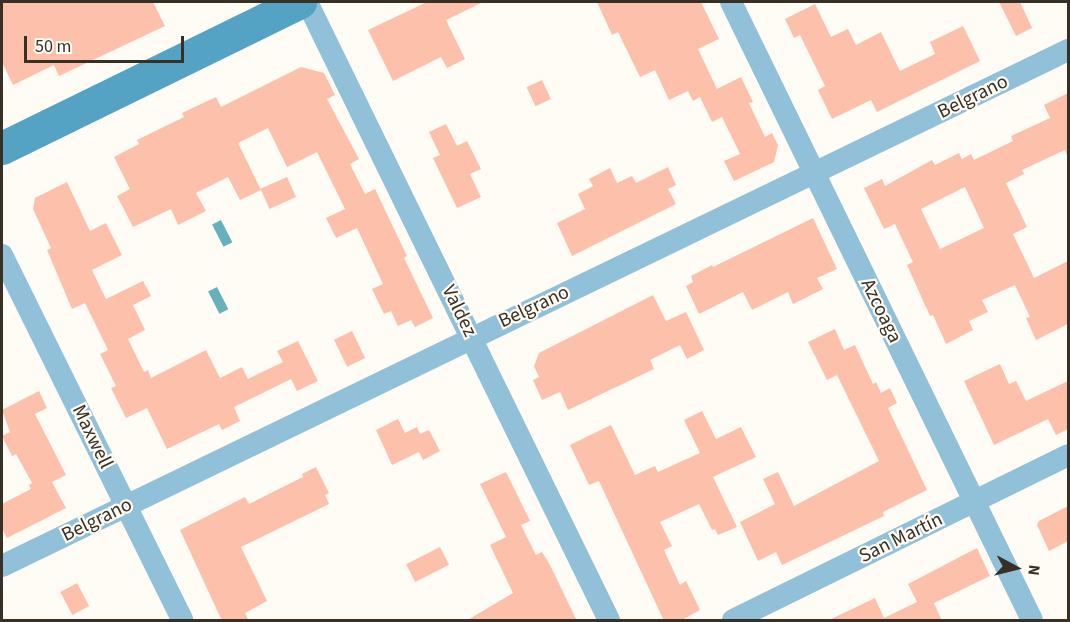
<!DOCTYPE html>
<html>
<head>
<meta charset="utf-8">
<style>
	body { margin:0 }
	#map { position:relative; width:1070px; height:622px; overflow:hidden; background:#fffbf5; font-family:"Source Sans 3",sans-serif }
	div>[style] { position:absolute }
	[style*='--x'] { left:calc(var(--x)*1px); top:calc(var(--y)*1px); width:calc(var(--w)*1px); rotate:calc(var(--a)*1deg) }
	.water>* { inset:0; background:#66b1bb; transform-origin:0 0 }
	.building>* { inset:0; background:#fcc0ab; transform-origin:0 0 }
	.minor>* { height:22px; margin:-11px; padding:0 11px; transform-origin:11px; border-radius:11px; background:#90c1d8 }
	.secondary>* { height:33px; margin:-16.5px; padding:0 16.5px; transform-origin:16.5px; border-radius:16.5px; background:#54a3c5 }
	span { translate:-50% -50%; white-space:nowrap; text-align:center; line-height:1.15; -webkit-text-stroke:4.5px #fffbf5; paint-order:stroke }
	.street-label { font-size:20px; color:#383025 }
	.frame { position:absolute; inset:0; border:3px solid #383025; pointer-events:none }
	.north { position:absolute; left:986px; top:538px; width:60px; height:60px; -webkit-text-stroke:4px #fffbf5; paint-order:stroke; rotate:97deg; font-size:16px; font-weight:700; line-height:24px; text-align:center; color:#383025 }
	.north::after { content:''; display:block; margin:auto; width:21px; height:27px; background:#383025; clip-path:polygon(50% 0,100% 100%,50% 72%,0 100%) }
	.scale { position:absolute; left:24px; top:36px; width:160px; height:27px; box-sizing:border-box; border:3px solid #383025; border-top:0; padding-left:8px; font-size:18px; line-height:21px; white-space:nowrap; color:#383025; -webkit-text-stroke:4px #fffbf5; paint-order:stroke }
</style>
</head>
<body>
<div id="map">
	<div class="water">
		<i style="left:221px;top:220px;width:25px;height:10px;rotate:63deg"></i>
		<i style="left:217px;top:287px;width:25px;height:10px;rotate:63deg"></i>
	</div>
	<div class="building">
		<i style="clip-path:polygon(2px 2px,153px 2px,165px 26px,59px 76px,54px 65px,13px 85px,2px 62px)"></i>
		<i style="clip-path:polygon(427px 2px,483px 2px,446px 20px,465px 59px,447px 68px,441px 57px,393px 81px,368px 30px)"></i>
		<i style="clip-path:polygon(597px 2px,701px 2px,719px 39px,698px 49px,717px 89px,741px 77px,753px 102px,749px 103px,765px 137px,772px 133px,778px 145px,774px 162px,734px 181px,724px 161px,740px 154px,722px 117px,712px 122px,700px 97px,693px 101px,688px 91px,669px 100px,655px 70px,640px 77px,618px 32px,612px 35px)"></i>
		<i style="clip-path:polygon(999px 2px,1020px 2px,1032px 28px,1016px 36px)"></i>
		<i style="clip-path:polygon(815px 4px,831px 37px,848px 29px,856px 45px,881px 32px,900px 71px,935px 54px,930px 42px,963px 26px,980px 61px,877px 112px,871px 100px,832px 119px,818px 90px,825px 86px,800px 35px,794px 38px,785px 19px)"></i>
		<i style="clip-path:polygon(301px 67px,324px 73px,335px 95px,327px 99px,359px 159px,350px 164px,365px 194px,375px 189px,407px 256px,404px 258px,433px 318px,415px 327px,411px 320px,398px 326px,391px 311px,384px 314px,372px 289px,383px 284px,357px 228px,336px 238px,326px 218px,345px 209px,317px 152px,287px 167px,268px 128px,238px 143px,261px 190px,240px 200px,228px 177px,196px 193px,206px 211px,178px 225px,171px 209px,133px 227px,117px 196px,130px 189px,114px 157px,139px 144px,137px 140px,184px 117px,182px 113px,216px 97px,221px 107px)"></i>
		<i style="left:542px;top:80px;width:21px;height:17px;rotate:65deg"></i>
		<i style="clip-path:polygon(evenodd,1068px 93px,1068px 157px,1065px 150px,1022px 170px,1024px 174px,1006px 183px,1027px 227px,1013px 234px,1034px 278px,1068px 261px,1068px 324px,1036px 340px,1026px 318px,1030px 317px,1015px 285px,982px 300px,988px 312px,969px 321px,973px 330px,946px 344px,933px 315px,930px 316px,907px 265px,913px 262px,895px 224px,884px 229px,864px 188px,882px 179px,885px 186px,932px 160px,935px 165px,959px 153px,962px 159px,971px 154px,974px 160px,1013px 141px,1011px 136px,1050px 118px,1044px 105px,1068px 93px,965px 187px,984px 228px,940px 249px,921px 209px,965px 187px)"></i>
		<i style="clip-path:polygon(446px 124px,457px 146px,467px 141px,481px 169px,470px 174px,481px 197px,457px 208px,433px 158px,440px 155px,429px 132px)"></i>
		<i style="clip-path:polygon(668px 167px,676px 185px,668px 189px,676px 204px,572px 256px,557px 223px,585px 209px,578px 194px,593px 186px,589px 179px,610px 168px,617px 183px,632px 176px,636px 183px)"></i>
		<i style="left:287px;top:177px;width:22px;height:29px;rotate:66deg"></i>
		<i style="clip-path:polygon(67px 182px,90px 231px,106px 223px,122px 255px,92px 270px,106px 299px,143px 281px,151px 296px,133px 305px,145px 330px,128px 339px,144px 372px,148px 370px,151px 378px,206px 350px,220px 378px,242px 367px,248px 379px,283px 362px,277px 351px,298px 341px,318px 381px,297px 391px,291px 379px,234px 407px,240px 421px,222px 430px,219px 424px,167px 449px,147px 408px,126px 418px,111px 388px,116px 386px,100px 354px,108px 350px,85px 303px,72px 309px,47px 250px,51px 248px,33px 209px,35px 198px)"></i>
		<i style="clip-path:polygon(813px 218px,837px 269px,817px 278px,823px 289px,793px 304px,788px 292px,752px 310px,743px 292px,699px 314px,686px 286px,693px 282px,691px 276px,712px 265px,713px 267px)"></i>
		<i style="clip-path:polygon(653px 295px,666px 321px,686px 312px,704px 350px,687px 359px,680px 345px,650px 360px,654px 369px,568px 410px,560px 392px,542px 400px,533px 380px,539px 377px,534px 366px,539px 353px)"></i>
		<i style="clip-path:polygon(835px 329px,844px 350px,855px 345px,873px 384px,876px 382px,881px 393px,890px 388px,897px 403px,888px 408px,927px 490px,883px 512px,884px 516px,782px 565px,776px 552px,758px 561px,740px 522px,775px 504px,763px 479px,778px 472px,794px 506px,879px 461px,837px 375px,827px 380px,808px 342px)"></i>
		<i style="left:352px;top:331px;width:30px;height:20px;rotate:64deg"></i>
		<i style="clip-path:polygon(1000px 364px,1009px 384px,1016px 381px,1026px 401px,1068px 381px,1068px 429px,1056px 435px,1048px 419px,994px 445px,964px 381px)"></i>
		<i style="clip-path:polygon(39px 391px,47px 408px,35px 414px,66px 475px,52px 482px,66px 508px,7px 538px,2px 528px,2px 504px,31px 489px,29px 485px,32px 483px,16px 454px,12px 456px,2px 436px,10px 432px,2px 410px)"></i>
		<i style="clip-path:polygon(702px 411px,716px 439px,741px 427px,756px 457px,713px 477px,737px 527px,718px 535px,715px 529px,712px 530px,699px 504px,660px 522px,672px 546px,664px 550px,680px 585px,686px 581px,700px 610px,680px 621px,664px 621px,599px 481px,589px 485px,570px 445px,611px 425px,635px 475px,655px 466px,658px 472px,700px 453px,684px 420px)"></i>
		<i style="clip-path:polygon(398px 419px,405px 433px,417px 427px,420px 434px,429px 430px,440px 451px,423px 460px,419px 452px,392px 465px,376px 430px)"></i>
		<i style="clip-path:polygon(316px 467px,329px 493px,325px 495px,329px 504px,241px 547px,267px 601px,245px 613px,249px 621px,222px 621px,180px 530px,245px 497px,249px 504px,303px 477px,302px 474px)"></i>
		<i style="clip-path:polygon(506px 472px,530px 521px,521px 525px,536px 555px,542px 552px,550px 565px,577px 621px,466px 621px,513px 593px,490px 545px,506px 537px,480px 484px)"></i>
		<i style="clip-path:polygon(1068px 506px,1068px 541px,1049px 551px,1037px 525px,1039px 521px)"></i>
		<i style="left:440px;top:547px;width:20px;height:38px;rotate:63deg"></i>
		<i style="clip-path:polygon(977px 548px,990px 576px,934px 603px,942px 621px,827px 621px,875px 598px,884px 618px,917px 602px,908px 584px)"></i>
		<i style="left:77px;top:583px;width:26px;height:19px;rotate:62deg"></i>
	</div>
	<div class="minor">
		<i style="--x:307;--y:2;--w:688;--a:63.96"></i>
		<i style="--x:731;--y:2;--w:687;--a:64.03"></i>
		<i style="--x:2;--y:255;--w:407;--a:63.7"></i>
		<i style="--x:2;--y:566;--w:1184;--a:-25.83"></i>
		<i style="--x:733;--y:620;--w:373;--a:-26.2"></i>
	</div>
	<div class="secondary">
		<i style="--x:2;--y:148;--w:332;--a:-26.1"></i>
	</div>
	<div class="street-label">
		<span style="left:973px;top:97px;rotate:-26deg">Belgrano</span>
		<span style="left:534px;top:307px;rotate:-25deg">Belgrano</span>
		<span style="left:459px;top:311px;rotate:64deg">Valdez</span>
		<span style="left:881px;top:311px;rotate:64deg">Azcoaga</span>
		<span style="left:92px;top:437px;rotate:64deg">Maxwell</span>
		<span style="left:97px;top:520px;rotate:-26deg">Belgrano</span>
		<span style="left:901px;top:538px;rotate:-26deg">San Martín</span>
	</div>
	<div class="frame"></div>
	<div class="north">N</div>
	<div class="scale">50 m</div>
</div>
</body>
</html>
